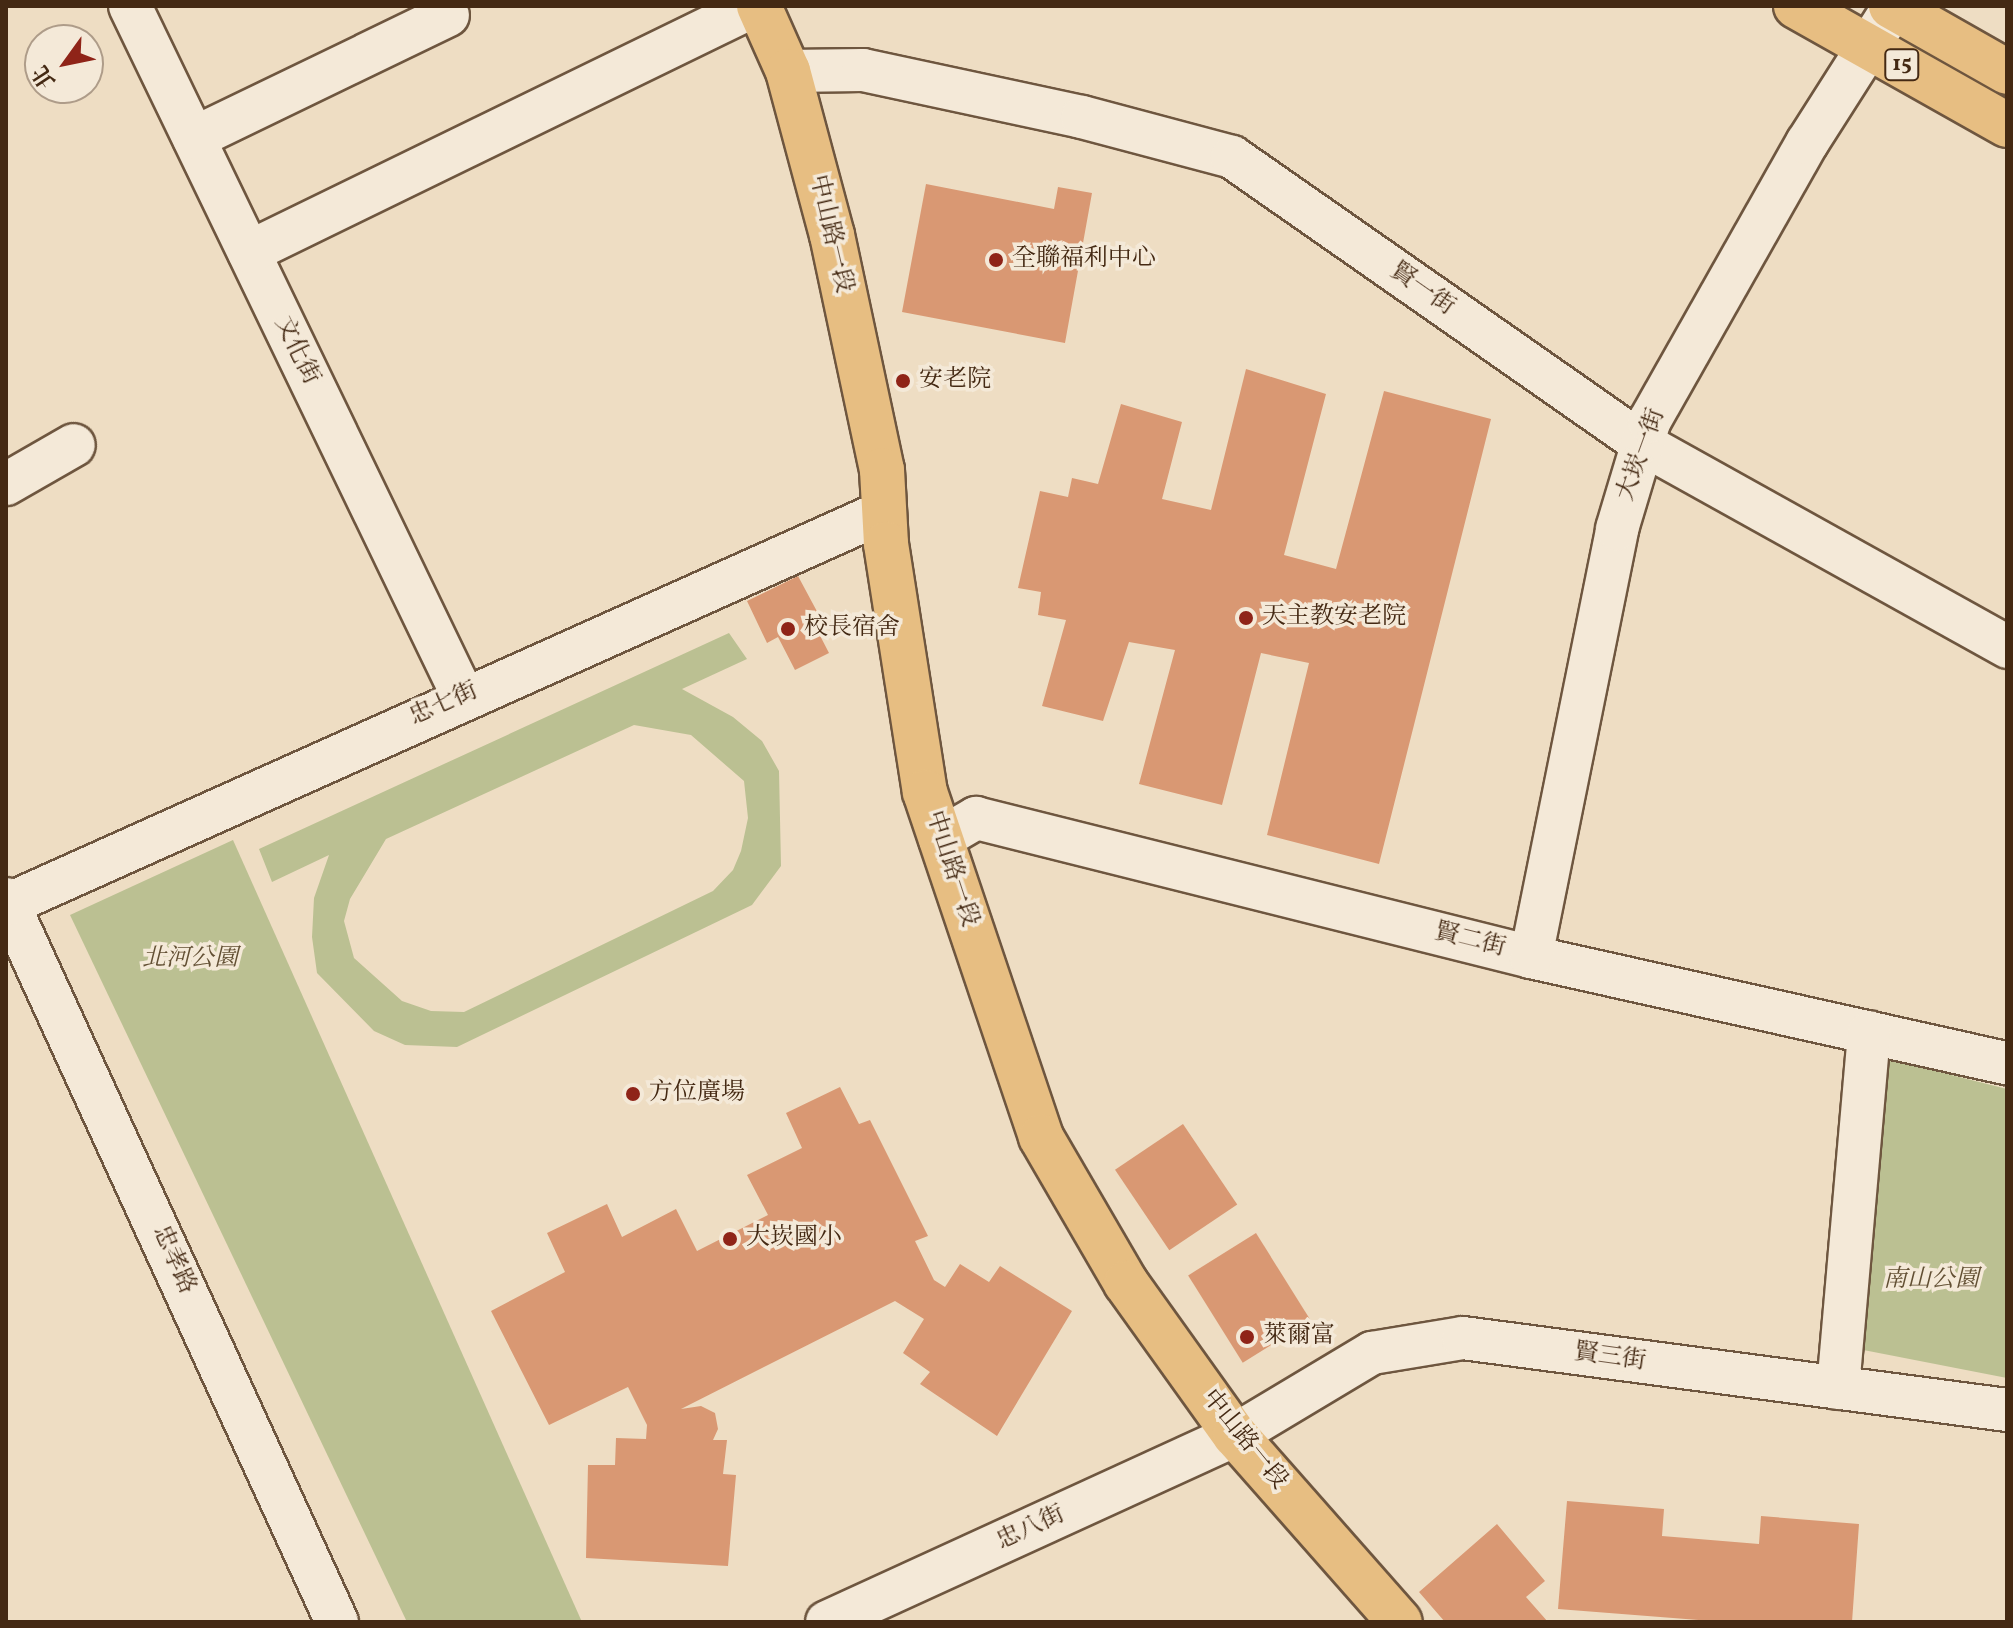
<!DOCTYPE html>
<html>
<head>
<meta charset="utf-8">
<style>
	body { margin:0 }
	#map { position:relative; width:2013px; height:1628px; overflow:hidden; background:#eeddc3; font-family:Vollkorn,"Noto Serif TC",serif }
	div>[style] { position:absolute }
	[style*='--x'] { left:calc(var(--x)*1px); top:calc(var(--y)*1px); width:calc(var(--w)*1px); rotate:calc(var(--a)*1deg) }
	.green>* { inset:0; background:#bbc092 }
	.building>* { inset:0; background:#d99873; transform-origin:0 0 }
	.roads { filter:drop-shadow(2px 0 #6e563f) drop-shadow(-2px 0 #6e563f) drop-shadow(0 2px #6e563f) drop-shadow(0 -2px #6e563f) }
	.minor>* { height:42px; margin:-21px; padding:0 21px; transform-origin:21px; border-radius:21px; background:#f4e9d8 }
	.major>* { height:44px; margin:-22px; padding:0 22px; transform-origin:22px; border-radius:22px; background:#e7be82 }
	.dots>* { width:22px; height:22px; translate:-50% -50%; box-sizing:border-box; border:4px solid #f4e9d8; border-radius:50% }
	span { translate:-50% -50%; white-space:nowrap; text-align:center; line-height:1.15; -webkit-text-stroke:7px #f4e9d8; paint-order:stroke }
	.shield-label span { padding:2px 6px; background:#f4e9d8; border:2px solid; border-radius:6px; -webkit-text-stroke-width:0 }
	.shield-label { font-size:22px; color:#442913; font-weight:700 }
	.street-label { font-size:24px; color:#442913 }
	.poi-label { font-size:24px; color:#442913 }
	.left { translate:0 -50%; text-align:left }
	.park-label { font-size:24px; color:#624f33; font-style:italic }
	.frame { position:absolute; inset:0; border:8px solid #442913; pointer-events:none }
	.north { position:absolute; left:24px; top:24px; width:80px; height:80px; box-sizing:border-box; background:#f4e9d8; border:2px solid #ae9c89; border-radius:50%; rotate:237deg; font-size:22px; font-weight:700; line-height:32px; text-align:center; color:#442913 }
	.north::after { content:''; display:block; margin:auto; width:28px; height:36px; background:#8f2418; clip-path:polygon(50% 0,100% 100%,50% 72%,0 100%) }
</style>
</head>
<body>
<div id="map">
	<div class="green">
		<i style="clip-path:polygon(evenodd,729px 633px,747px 659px,682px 689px,733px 717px,762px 741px,779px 771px,781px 866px,752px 905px,457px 1047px,405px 1045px,374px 1031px,317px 973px,312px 937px,314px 898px,329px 855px,272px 882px,259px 849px,729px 633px,634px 725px,691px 735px,744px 781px,748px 818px,741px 851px,733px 870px,713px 891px,464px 1012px,431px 1011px,402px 1001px,354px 958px,344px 921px,350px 899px,386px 839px,634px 725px)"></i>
		<i style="clip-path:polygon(233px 840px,582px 1622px,407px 1622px,70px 915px)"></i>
		<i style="clip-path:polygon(1876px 1056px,2007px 1089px,2007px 1378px,1848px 1347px)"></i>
	</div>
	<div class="building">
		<i style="clip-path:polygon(926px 184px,1054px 209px,1058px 187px,1092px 193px,1065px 343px,902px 312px)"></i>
		<i style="clip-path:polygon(1246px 369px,1326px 394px,1284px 555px,1336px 569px,1384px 391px,1491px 419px,1379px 864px,1267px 835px,1309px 663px,1261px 653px,1222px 805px,1139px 784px,1175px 650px,1129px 642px,1103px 721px,1042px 706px,1066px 620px,1038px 615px,1041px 592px,1018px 588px,1040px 491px,1068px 497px,1072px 478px,1098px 484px,1121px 404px,1182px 422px,1162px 499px,1211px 510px)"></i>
		<i style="clip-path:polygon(798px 576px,820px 617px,813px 622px,829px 653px,795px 670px,778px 637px,767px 643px,747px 601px)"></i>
		<i style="clip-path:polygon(840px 1087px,859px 1124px,870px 1120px,928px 1236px,915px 1241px,934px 1280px,945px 1287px,960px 1264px,989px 1282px,1000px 1266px,1072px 1311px,997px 1436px,920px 1384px,930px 1372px,903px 1353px,924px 1319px,895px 1301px,681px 1409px,701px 1406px,715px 1413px,718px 1429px,713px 1440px,727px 1440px,723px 1474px,736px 1475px,728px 1566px,586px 1558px,588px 1465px,615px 1465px,616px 1438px,646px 1439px,647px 1425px,628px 1387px,549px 1425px,491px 1311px,565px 1272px,547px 1233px,607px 1204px,622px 1237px,676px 1209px,697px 1251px,768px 1215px,747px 1175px,802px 1148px,786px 1113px)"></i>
		<i style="left:1183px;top:1124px;width:97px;height:82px;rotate:56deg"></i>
		<i style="left:1256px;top:1233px;width:103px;height:80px;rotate:58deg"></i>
		<i style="clip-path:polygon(1567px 1501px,1664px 1509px,1662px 1536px,1759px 1544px,1761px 1516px,1859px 1524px,1852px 1622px,1724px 1622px,1558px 1609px)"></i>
		<i style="clip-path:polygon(1497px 1524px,1545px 1581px,1526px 1597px,1548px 1622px,1445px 1622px,1419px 1592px)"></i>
	</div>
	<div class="roads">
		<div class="minor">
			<i style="--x:130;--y:6;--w:766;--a:64.24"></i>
			<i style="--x:788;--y:71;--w:75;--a:-0.8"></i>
			<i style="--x:863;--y:70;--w:224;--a:12.1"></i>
			<i style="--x:1082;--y:117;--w:155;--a:14.9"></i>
			<i style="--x:1232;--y:157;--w:501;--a:34.93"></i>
			<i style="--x:1643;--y:444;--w:417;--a:29.1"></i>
			<i style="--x:194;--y:138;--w:282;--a:-25.8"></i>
			<i style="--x:249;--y:252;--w:562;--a:-25.97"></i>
			<i style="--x:6;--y:484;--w:78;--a:-29.8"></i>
			<i style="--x:940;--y:839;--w:42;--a:-30.3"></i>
			<i style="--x:976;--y:818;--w:572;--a:14.06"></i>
			<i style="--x:1531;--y:957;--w:488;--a:12.6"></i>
			<i style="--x:6;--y:899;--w:795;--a:65.4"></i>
			<i style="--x:9;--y:904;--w:958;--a:-24.16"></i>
			<i style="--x:1531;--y:957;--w:437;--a:-78.6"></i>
			<i style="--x:1617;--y:529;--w:112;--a:-73.3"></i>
			<i style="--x:1649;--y:422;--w:321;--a:-60.5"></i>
			<i style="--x:1807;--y:143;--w:151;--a:-57.5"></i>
			<i style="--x:1838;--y:1388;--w:357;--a:-85"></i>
			<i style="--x:827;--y:1622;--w:449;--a:-24.6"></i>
			<i style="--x:1235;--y:1435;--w:160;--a:-30.9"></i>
			<i style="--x:1372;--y:1353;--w:92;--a:-9.4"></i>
			<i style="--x:1463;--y:1338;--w:549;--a:7.54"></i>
		</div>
		<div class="major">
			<i style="--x:759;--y:6;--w:71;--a:66"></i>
			<i style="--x:788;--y:71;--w:170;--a:75"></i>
			<i style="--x:832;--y:235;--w:240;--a:78"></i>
			<i style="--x:882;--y:470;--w:74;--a:86.9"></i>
			<i style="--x:886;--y:544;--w:251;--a:81.1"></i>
			<i style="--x:925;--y:792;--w:364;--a:71.4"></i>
			<i style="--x:1041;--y:1137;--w:169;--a:59.8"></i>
			<i style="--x:1126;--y:1283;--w:187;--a:54.4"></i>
			<i style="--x:1235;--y:1435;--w:249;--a:48.6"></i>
			<i style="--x:1796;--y:6;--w:242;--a:29.4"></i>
			<i style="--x:1891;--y:6;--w:133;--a:29.6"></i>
		</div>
	</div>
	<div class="dots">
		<i style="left:996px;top:260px;background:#8f2418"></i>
		<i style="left:903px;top:381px;background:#8f2418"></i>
		<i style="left:1246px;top:618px;background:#8f2418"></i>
		<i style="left:788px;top:629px;background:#8f2418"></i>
		<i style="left:633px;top:1094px;background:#8f2418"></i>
		<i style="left:730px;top:1239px;background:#8f2418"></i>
		<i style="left:1247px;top:1337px;background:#8f2418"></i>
	</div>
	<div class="shield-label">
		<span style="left:1902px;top:65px">15</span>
	</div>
	<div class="street-label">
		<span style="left:830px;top:234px;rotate:77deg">中山路一段</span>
		<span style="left:1422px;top:290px;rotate:35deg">賢一街</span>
		<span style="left:296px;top:351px;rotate:64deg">文化街</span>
		<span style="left:1642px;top:455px;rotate:-70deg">大崁一街</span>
		<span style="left:444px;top:705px;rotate:-24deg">忠七街</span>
		<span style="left:951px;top:869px;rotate:72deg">中山路一段</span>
		<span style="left:1470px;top:941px;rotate:14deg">賢二街</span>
		<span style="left:173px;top:1260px;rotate:66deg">忠孝路</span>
		<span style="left:1610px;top:1358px;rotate:8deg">賢三街</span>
		<span style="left:1244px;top:1440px;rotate:51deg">中山路一段</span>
		<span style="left:1031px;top:1529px;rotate:-25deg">忠八街</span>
	</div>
	<div class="poi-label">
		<span class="left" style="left:1012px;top:260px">全聯福利中心</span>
		<span class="left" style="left:919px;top:381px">安老院</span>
		<span class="left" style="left:1262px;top:618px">天主教安老院</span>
		<span class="left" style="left:804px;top:629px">校長宿舍</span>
		<span class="left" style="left:649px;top:1094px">方位廣場</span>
		<span class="left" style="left:746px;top:1239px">大崁國小</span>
		<span class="left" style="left:1263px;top:1337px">萊爾富</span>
	</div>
	<div class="park-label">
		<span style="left:190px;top:960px">北河公園</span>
		<span style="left:1931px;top:1281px">南山公園</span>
	</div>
	<div class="frame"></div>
	<div class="north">北</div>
</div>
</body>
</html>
